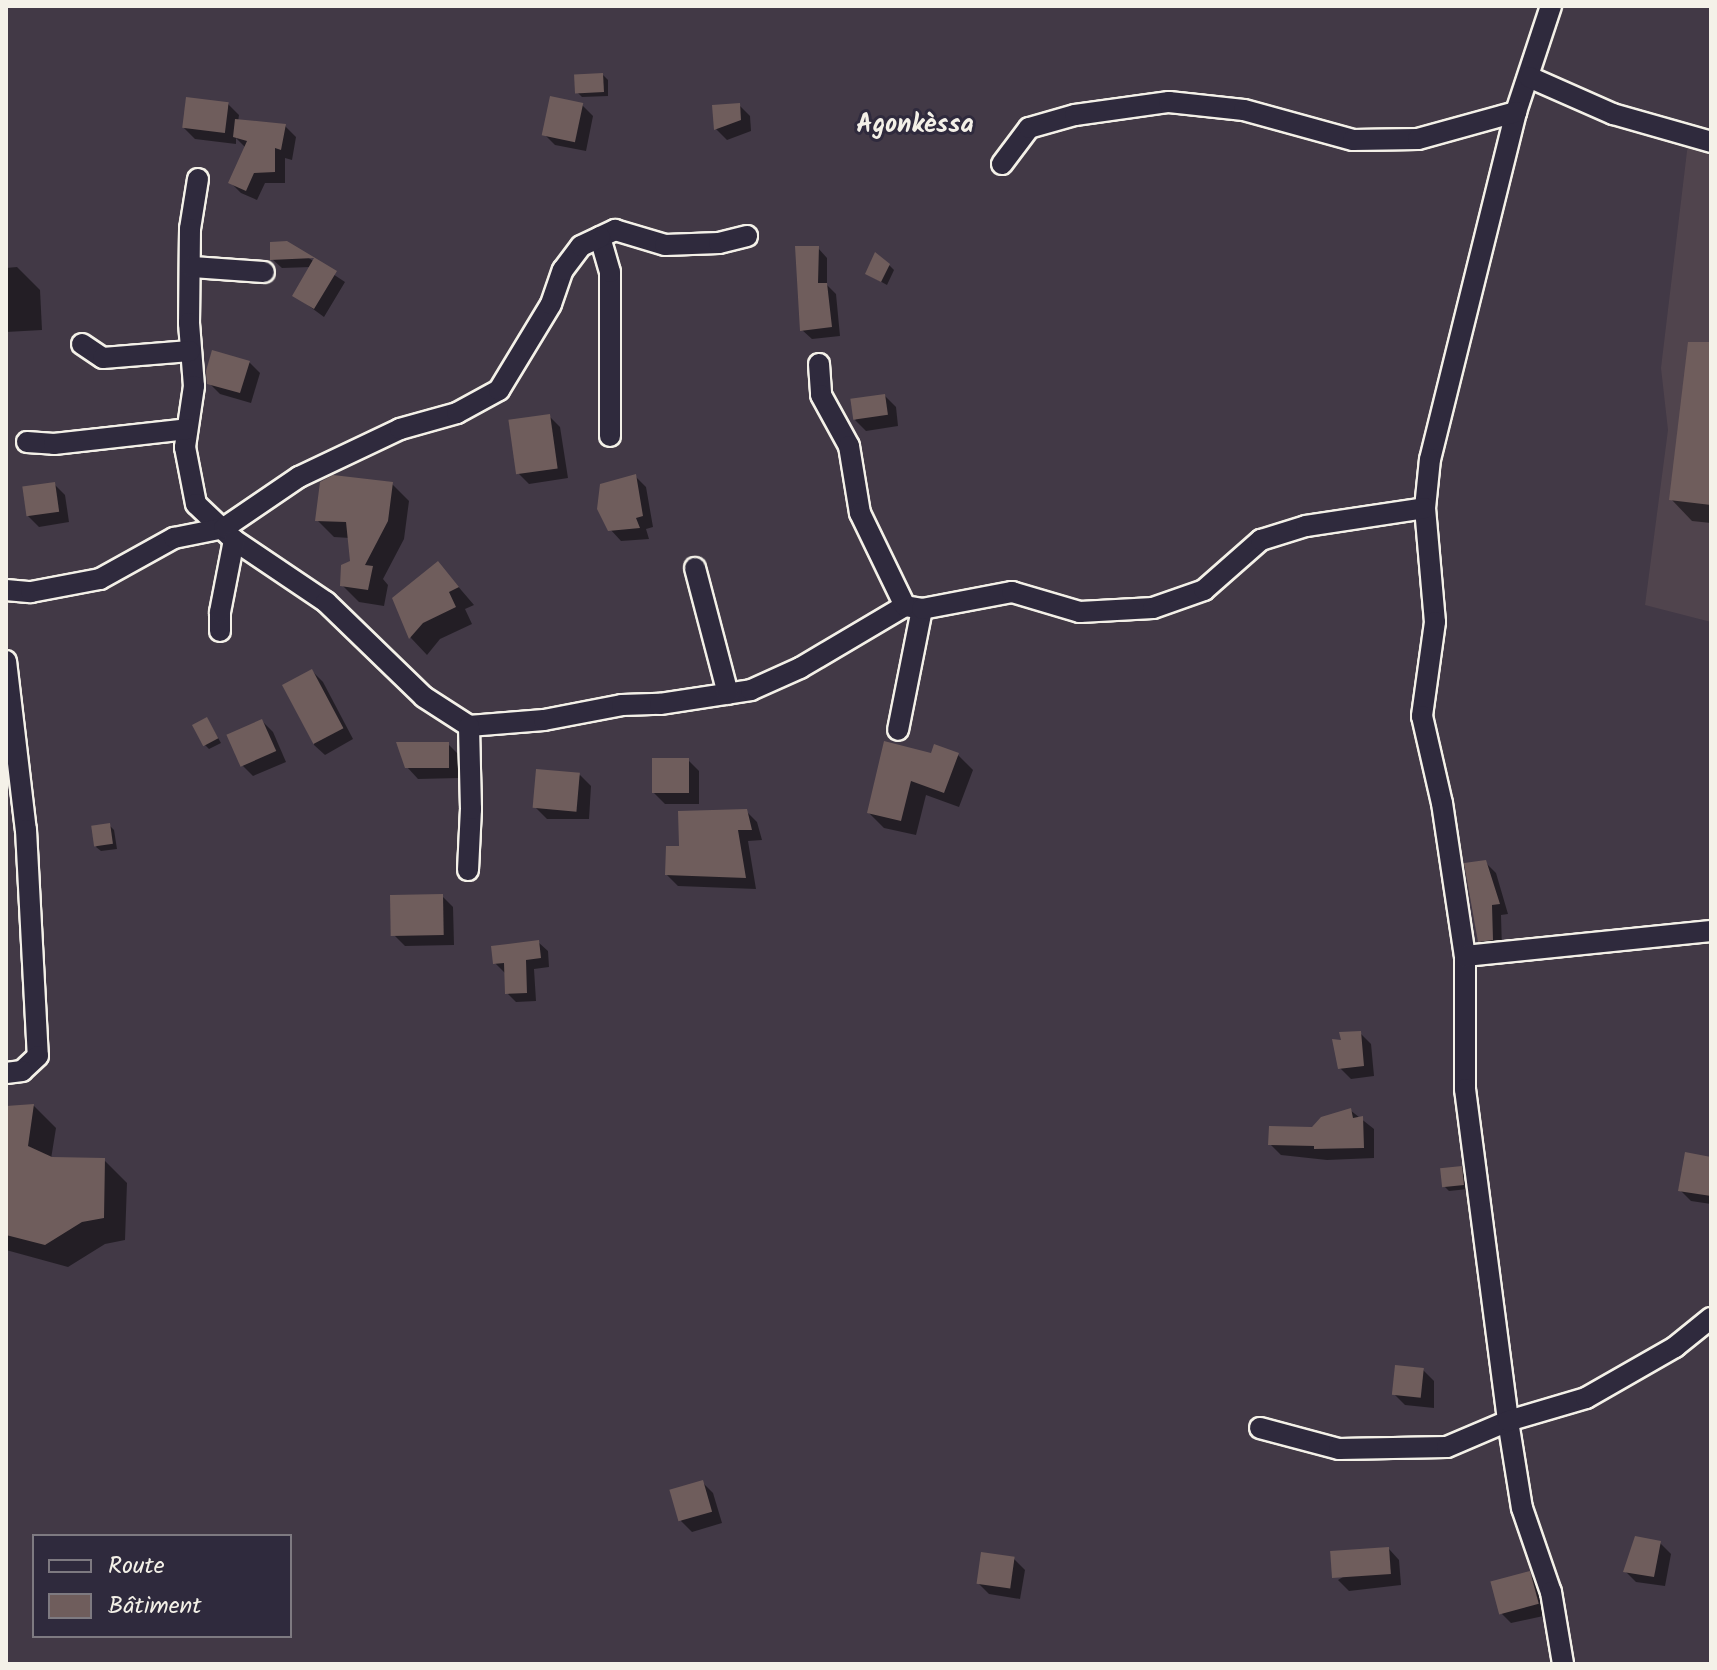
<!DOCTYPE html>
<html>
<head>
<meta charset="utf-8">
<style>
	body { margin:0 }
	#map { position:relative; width:1717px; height:1670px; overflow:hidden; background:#423946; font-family:Kalam,sans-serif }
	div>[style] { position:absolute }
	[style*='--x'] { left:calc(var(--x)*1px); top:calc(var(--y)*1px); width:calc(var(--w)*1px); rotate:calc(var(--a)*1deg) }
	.built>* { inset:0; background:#50444d }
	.shadow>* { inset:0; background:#0007 }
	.building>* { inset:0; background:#6f5d5c; transform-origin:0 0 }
	.roads { filter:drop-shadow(2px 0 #f4f1e8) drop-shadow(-2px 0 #f4f1e8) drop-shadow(0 2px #f4f1e8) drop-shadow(0 -2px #f4f1e8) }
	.street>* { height:20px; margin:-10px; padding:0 10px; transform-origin:10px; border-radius:10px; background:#2f2a3d }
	span { translate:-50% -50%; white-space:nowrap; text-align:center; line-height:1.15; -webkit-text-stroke:6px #2f2a3d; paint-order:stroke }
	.quarter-label { font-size:26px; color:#f4f1e8; font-weight:700 }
	.frame { position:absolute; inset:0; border:8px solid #f4f1e8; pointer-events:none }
	.legend { position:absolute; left:32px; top:1534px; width:260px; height:104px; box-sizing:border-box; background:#2f2a3d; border:2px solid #7e7a81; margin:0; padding:10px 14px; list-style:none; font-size:24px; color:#f4f1e8 }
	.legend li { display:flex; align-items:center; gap:16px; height:40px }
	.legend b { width:40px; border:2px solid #7e7a81 }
</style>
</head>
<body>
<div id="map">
	<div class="built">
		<i style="clip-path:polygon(1688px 143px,1711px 150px,1711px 622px,1645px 605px,1668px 430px,1661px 368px)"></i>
	</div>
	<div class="shadow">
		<i style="clip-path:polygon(603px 75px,608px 80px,608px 96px,582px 97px,577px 92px)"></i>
		<i style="clip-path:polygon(228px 104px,239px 115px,238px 122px,285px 126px,296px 137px,292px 160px,285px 158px,285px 183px,265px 183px,257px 200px,241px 193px,230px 182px,246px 148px,236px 138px,236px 144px,195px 139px,184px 128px)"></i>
		<i style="clip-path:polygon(582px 105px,593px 116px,586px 151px,555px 145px,544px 134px)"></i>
		<i style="clip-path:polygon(739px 105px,750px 116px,751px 131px,727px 140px,716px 129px)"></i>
		<i style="clip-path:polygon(286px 243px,345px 282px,324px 317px,294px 295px,311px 267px,282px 268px,272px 259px)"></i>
		<i style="clip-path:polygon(818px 248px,827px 258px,827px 285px,836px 294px,840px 336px,812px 339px,802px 330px)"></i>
		<i style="clip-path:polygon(889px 265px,894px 270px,887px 285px,867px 274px)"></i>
		<i style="clip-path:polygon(17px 267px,40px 290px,42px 330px,6px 332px,6px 268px)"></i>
		<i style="clip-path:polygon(1711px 344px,1711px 523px,1692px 521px,1671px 499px)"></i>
		<i style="clip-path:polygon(249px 362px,260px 373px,251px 403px,220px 394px,209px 383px)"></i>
		<i style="clip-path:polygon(885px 396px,896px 407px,898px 426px,866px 431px,855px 420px)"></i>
		<i style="clip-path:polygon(549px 416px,560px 427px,568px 478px,529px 484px,518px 473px)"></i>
		<i style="clip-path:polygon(635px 476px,646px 487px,653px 527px,646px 529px,649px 539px,621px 541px,610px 529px)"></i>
		<i style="clip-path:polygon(54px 484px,65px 495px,69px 522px,39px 527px,28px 516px)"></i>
		<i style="clip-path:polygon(392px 484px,409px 501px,404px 539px,383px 579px,388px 585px,384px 606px,359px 602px,342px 585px,352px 562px,350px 538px,334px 537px,317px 520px)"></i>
		<i style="clip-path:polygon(438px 563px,474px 605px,465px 609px,472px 624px,440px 639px,427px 655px,411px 638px,394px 598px)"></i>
		<i style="clip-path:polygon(312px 671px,323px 682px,353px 739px,325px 755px,314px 745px)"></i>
		<i style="clip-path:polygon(207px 719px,221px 743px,209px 749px,204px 744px)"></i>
		<i style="clip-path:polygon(262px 721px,273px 732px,286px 762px,253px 776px,242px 765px)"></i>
		<i style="clip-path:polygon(448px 744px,459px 755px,459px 778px,418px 779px,407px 767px)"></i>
		<i style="clip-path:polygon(932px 755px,958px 755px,973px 770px,959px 807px,926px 795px,916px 835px,884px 828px,869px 813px)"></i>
		<i style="clip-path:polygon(688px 760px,699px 771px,699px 804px,665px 804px,654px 793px)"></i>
		<i style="clip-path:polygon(580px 775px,591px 786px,589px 819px,547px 819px,536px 808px)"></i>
		<i style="clip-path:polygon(746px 811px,757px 822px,762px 840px,748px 841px,756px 889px,678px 886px,667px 875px,681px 848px)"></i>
		<i style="clip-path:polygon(109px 825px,114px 830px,117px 849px,101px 851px,96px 847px)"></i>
		<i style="clip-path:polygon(1485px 862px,1496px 873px,1508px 914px,1501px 915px,1502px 950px,1490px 951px,1480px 941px)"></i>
		<i style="clip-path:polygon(442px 896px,453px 907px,454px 945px,405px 946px,394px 935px)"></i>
		<i style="clip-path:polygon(538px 942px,548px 951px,549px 967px,534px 969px,536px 1001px,516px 1002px,507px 993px,505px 973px,495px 963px)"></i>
		<i style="clip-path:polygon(1360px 1033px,1371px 1044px,1374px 1076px,1351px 1079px,1340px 1068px,1343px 1042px)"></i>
		<i style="clip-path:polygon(34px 1106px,56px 1128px,51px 1159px,104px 1160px,127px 1183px,125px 1240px,105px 1244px,68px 1267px,6px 1250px,6px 1108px)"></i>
		<i style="clip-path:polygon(1350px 1110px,1374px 1129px,1374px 1158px,1327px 1160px,1281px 1155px,1270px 1144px,1313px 1129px)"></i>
		<i style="clip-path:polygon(1711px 1159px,1711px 1204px,1691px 1201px,1680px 1190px)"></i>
		<i style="clip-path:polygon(1461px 1168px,1466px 1174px,1468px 1189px,1449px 1191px,1444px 1186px)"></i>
		<i style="clip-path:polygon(1423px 1370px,1434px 1381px,1434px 1408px,1405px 1405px,1394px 1394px)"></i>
		<i style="clip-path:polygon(702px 1482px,713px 1493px,722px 1523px,692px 1532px,681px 1521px)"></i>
		<i style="clip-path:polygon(1660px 1543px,1671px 1554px,1665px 1586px,1636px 1582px,1625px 1571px)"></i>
		<i style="clip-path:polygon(1389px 1549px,1399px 1560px,1401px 1585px,1349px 1591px,1338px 1580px)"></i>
		<i style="clip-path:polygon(1014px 1559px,1025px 1570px,1020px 1599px,989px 1594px,978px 1583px)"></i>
		<i style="clip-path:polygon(1529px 1574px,1540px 1585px,1548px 1615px,1511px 1623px,1500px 1612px)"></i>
	</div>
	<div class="building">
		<i style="left:603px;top:73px;width:19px;height:29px;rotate:87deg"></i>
		<i style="left:550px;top:96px;width:34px;height:40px;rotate:12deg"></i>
		<i style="left:186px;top:97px;width:43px;height:31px;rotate:7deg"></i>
		<i style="clip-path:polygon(740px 103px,741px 120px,714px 130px,712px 105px)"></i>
		<i style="clip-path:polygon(235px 119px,286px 124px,281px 150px,275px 148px,275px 172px,254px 173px,246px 191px,228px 183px,247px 141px,233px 137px)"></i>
		<i style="clip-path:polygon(287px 241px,337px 271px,314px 309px,292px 296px,314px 258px,270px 260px,270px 242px)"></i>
		<i style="clip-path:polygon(795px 246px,819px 246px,818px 283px,827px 283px,832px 327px,800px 331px)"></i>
		<i style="clip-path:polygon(875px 252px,890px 264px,881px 282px,865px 274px)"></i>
		<i style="clip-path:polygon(1688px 342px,1711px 342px,1711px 505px,1669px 500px)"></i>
		<i style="clip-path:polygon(212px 350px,250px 361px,240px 393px,207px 384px,206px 371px)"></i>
		<i style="left:885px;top:394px;width:21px;height:35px;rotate:82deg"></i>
		<i style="left:550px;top:414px;width:55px;height:42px;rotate:82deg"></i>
		<i style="clip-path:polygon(636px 474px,643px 516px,636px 518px,640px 528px,608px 531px,597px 509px,600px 484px)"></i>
		<i style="clip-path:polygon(333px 475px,393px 482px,388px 521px,365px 565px,373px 566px,368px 590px,340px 586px,341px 565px,350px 561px,346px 522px,315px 521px,320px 482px)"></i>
		<i style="left:55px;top:482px;width:30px;height:33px;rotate:82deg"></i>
		<i style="clip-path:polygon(438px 561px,459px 587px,449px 592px,456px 607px,423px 623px,409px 639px,392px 598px)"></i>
		<i style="left:312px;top:669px;width:67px;height:34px;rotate:62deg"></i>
		<i style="left:207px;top:717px;width:24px;height:17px;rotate:62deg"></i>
		<i style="left:262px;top:719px;width:35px;height:39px;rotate:66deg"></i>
		<i style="clip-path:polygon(884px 741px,931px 753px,934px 744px,959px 753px,944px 793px,911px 781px,901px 821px,867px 813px)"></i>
		<i style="clip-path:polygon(396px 742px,449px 742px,449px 768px,405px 768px)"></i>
		<i style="left:652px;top:758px;width:37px;height:35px"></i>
		<i style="left:536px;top:769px;width:44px;height:39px;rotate:5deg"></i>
		<i style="clip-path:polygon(747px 809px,752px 830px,738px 830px,746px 878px,665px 875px,666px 846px,679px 846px,678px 811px)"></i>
		<i style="left:110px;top:823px;width:21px;height:19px;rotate:82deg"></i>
		<i style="clip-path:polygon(1486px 860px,1500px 904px,1492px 905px,1493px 940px,1478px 942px,1464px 863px)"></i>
		<i style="left:443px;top:894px;width:41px;height:53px;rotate:89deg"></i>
		<i style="clip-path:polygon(539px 940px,541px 958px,526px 960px,527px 993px,505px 994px,504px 963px,493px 964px,491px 946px)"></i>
		<i style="clip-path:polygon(1361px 1031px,1364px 1066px,1338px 1069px,1332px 1039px,1341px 1040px,1339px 1032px)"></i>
		<i style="clip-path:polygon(34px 1104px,28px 1146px,52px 1157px,105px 1158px,104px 1218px,82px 1222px,45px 1245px,6px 1235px,6px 1106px)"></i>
		<i style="clip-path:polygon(1351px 1108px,1353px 1118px,1363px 1116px,1364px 1148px,1314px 1149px,1314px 1146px,1268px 1145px,1269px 1126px,1312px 1127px,1321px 1117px)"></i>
		<i style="clip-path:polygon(1685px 1152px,1711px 1157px,1711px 1196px,1678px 1191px)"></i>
		<i style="left:1462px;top:1166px;width:19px;height:22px;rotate:84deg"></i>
		<i style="left:1395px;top:1365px;width:29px;height:30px;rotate:6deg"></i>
		<i style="left:703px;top:1480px;width:33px;height:35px;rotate:74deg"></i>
		<i style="clip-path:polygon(1635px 1536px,1661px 1541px,1654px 1577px,1623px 1572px)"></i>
		<i style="left:1389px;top:1547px;width:27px;height:59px;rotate:86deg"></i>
		<i style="left:981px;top:1552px;width:34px;height:32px;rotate:8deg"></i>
		<i style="left:1530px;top:1571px;width:34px;height:41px;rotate:75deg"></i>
	</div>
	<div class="roads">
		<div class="street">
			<i style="--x:1551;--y:6;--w:112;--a:108.3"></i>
			<i style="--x:1516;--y:112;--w:357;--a:103.9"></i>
			<i style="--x:1430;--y:459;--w:49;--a:95.8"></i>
			<i style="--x:1425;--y:508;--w:114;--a:85"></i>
			<i style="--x:1435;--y:622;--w:95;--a:97.9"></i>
			<i style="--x:1422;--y:716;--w:89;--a:77.1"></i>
			<i style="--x:1442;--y:803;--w:155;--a:81.5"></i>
			<i style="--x:1465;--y:956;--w:133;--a:90"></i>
			<i style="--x:1465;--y:1089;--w:335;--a:82.6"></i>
			<i style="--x:1508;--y:1421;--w:88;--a:80.9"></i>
			<i style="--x:1522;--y:1508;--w:89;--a:71"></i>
			<i style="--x:1551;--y:1592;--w:73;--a:80.5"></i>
			<i style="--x:1529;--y:77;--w:92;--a:23.8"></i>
			<i style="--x:1613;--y:114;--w:102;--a:15.9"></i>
			<i style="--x:1002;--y:164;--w:45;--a:-53.1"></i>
			<i style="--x:1029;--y:128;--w:48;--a:-15.8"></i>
			<i style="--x:1075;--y:115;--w:95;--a:-7.9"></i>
			<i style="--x:1169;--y:102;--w:75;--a:6.1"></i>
			<i style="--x:1244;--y:110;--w:113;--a:15.4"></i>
			<i style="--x:1353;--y:140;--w:65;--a:-0.9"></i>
			<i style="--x:1418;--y:139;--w:102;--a:-15.4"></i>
			<i style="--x:198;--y:179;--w:51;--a:99.1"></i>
			<i style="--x:190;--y:229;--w:94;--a:90.6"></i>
			<i style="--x:189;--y:323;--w:63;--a:85.5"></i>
			<i style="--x:194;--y:386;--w:62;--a:98.4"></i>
			<i style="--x:185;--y:447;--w:58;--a:79.1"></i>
			<i style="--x:196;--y:504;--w:52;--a:43.5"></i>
			<i style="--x:234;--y:540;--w:111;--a:34"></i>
			<i style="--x:326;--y:602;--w:136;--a:44.1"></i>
			<i style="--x:424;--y:697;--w:54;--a:32.8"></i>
			<i style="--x:469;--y:726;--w:75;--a:-4.6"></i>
			<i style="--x:544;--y:720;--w:79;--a:-10.9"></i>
			<i style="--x:622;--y:705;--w:38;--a:-2"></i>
			<i style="--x:660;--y:704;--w:92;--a:-8.7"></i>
			<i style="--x:751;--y:690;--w:54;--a:-24.2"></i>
			<i style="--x:800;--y:668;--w:122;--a:-30.6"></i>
			<i style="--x:905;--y:606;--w:17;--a:10"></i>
			<i style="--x:922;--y:609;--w:123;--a:101.2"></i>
			<i style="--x:192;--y:267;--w:72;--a:4"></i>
			<i style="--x:82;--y:344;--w:25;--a:34"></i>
			<i style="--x:103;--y:358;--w:87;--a:-4.6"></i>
			<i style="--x:819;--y:364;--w:31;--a:86"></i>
			<i style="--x:821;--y:395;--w:58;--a:61.2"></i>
			<i style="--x:849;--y:446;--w:68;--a:80.7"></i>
			<i style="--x:860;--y:513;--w:103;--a:64.2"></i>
			<i style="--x:610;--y:436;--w:164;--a:-90"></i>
			<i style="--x:610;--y:272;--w:36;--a:-106"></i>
			<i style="--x:600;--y:237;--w:17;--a:-25"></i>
			<i style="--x:615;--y:230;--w:52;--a:16.7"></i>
			<i style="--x:665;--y:245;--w:54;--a:-2.1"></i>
			<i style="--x:719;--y:243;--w:29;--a:-14"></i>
			<i style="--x:27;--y:442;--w:27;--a:4"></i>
			<i style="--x:54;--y:444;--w:134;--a:-6.4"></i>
			<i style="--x:695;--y:568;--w:130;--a:75.3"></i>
			<i style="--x:6;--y:590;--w:25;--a:5"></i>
			<i style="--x:31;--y:592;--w:70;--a:-10.7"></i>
			<i style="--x:100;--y:579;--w:85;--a:-29"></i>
			<i style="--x:174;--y:538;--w:51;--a:-11.3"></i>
			<i style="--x:224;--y:528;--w:91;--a:-34.2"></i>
			<i style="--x:299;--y:477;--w:112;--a:-25.4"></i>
			<i style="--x:400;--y:429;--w:59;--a:-15.7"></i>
			<i style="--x:457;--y:413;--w:48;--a:-28.7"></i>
			<i style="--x:499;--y:390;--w:100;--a:-58.8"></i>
			<i style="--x:551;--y:304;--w:36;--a:-71"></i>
			<i style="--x:563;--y:270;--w:30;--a:-53"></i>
			<i style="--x:581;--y:246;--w:21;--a:-25"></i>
			<i style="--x:922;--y:609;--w:92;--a:-10.7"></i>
			<i style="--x:1012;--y:592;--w:71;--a:16.4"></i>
			<i style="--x:1080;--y:612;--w:73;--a:-3.1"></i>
			<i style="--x:1153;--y:608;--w:54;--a:-19.4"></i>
			<i style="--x:1204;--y:590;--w:76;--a:-41.3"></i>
			<i style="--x:1261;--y:540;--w:47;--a:-17.3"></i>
			<i style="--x:1306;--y:526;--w:120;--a:-8.6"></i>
			<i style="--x:220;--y:631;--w:19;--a:-90"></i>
			<i style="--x:220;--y:612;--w:73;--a:-79"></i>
			<i style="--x:6;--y:661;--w:170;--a:83.3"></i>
			<i style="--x:26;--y:830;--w:226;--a:87"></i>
			<i style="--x:38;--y:1056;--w:22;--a:137"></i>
			<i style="--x:22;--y:1071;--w:16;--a:173"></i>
			<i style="--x:468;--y:870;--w:61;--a:-87.2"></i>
			<i style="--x:471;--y:809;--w:83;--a:-91.4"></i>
			<i style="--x:1465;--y:956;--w:247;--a:-5.8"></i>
			<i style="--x:1260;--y:1428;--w:82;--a:14.9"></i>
			<i style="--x:1339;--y:1449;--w:108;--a:-1.1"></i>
			<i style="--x:1447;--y:1447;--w:66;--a:-23.1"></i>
			<i style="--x:1508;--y:1421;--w:81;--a:-16.4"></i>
			<i style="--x:1586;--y:1398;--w:103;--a:-29.8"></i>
			<i style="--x:1675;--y:1347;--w:46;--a:-38.9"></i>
		</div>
	</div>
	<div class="quarter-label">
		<span style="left:915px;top:126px">Agonkèssa</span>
	</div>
	<div class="frame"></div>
	<ul class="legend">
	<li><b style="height:10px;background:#2f2a3d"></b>Route</li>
	<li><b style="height:22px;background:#6f5d5c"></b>Bâtiment</li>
	</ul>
</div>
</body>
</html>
